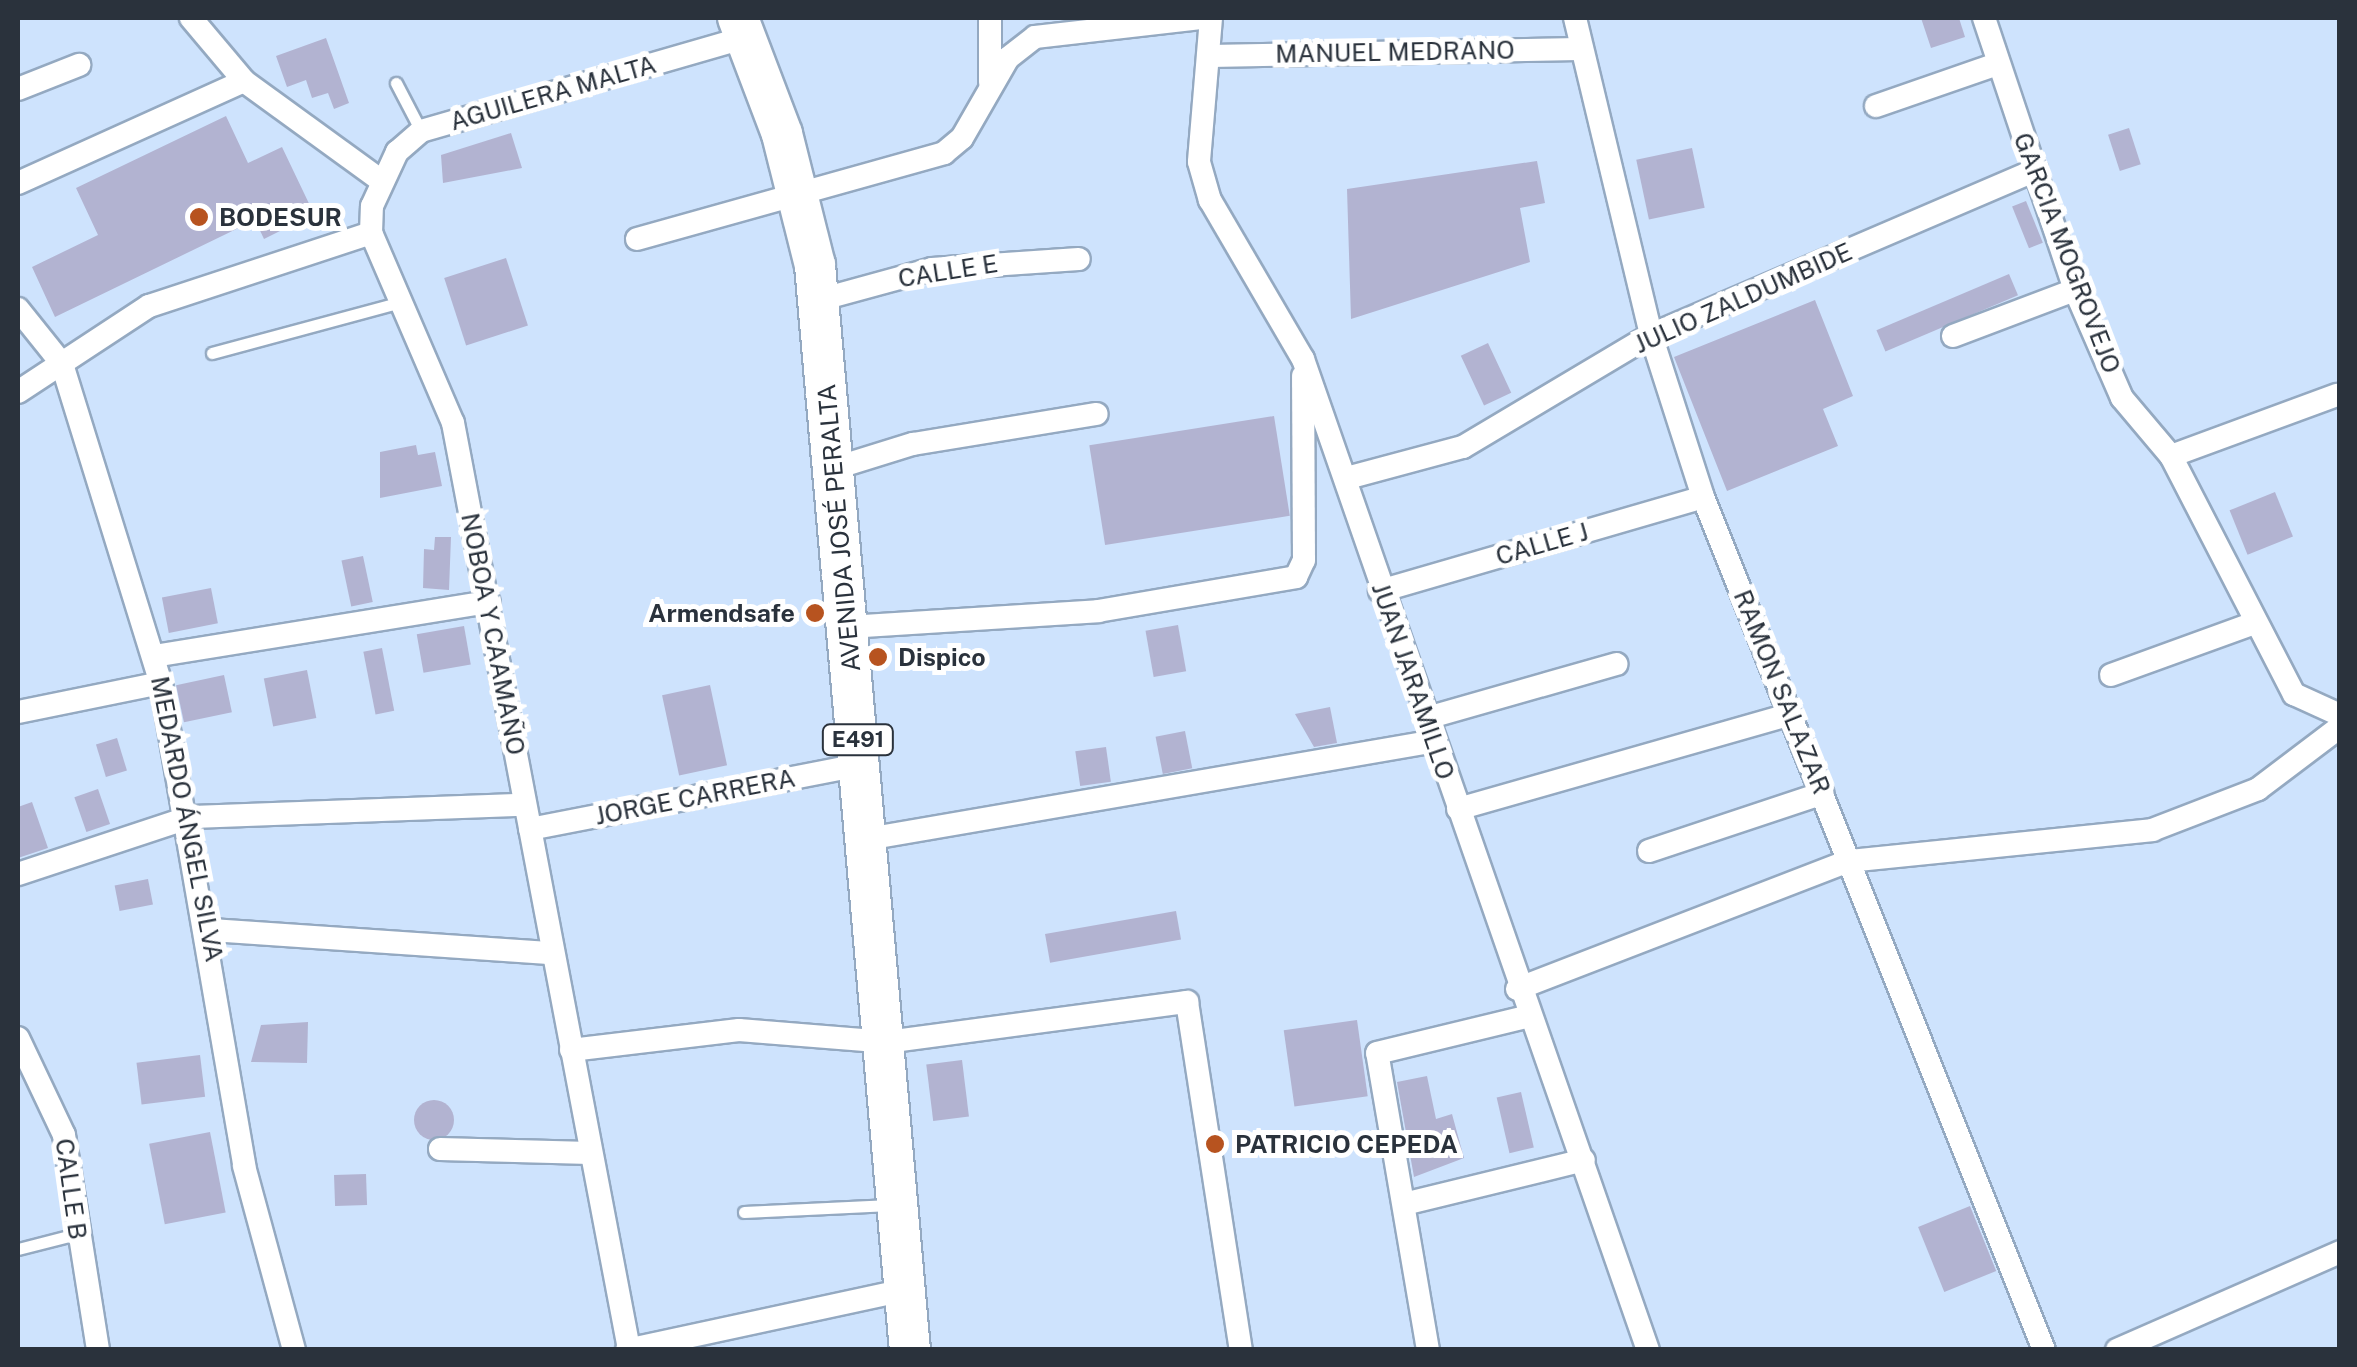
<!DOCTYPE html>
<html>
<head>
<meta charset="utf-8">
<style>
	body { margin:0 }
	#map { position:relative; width:2357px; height:1367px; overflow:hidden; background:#cee3fd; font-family:"Public Sans",sans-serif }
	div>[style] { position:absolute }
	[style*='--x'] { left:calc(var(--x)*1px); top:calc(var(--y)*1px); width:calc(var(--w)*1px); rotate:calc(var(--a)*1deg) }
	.building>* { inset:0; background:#b2b3d1; transform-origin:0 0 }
	.round { border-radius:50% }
	.roads { filter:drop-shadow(2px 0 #94a9c1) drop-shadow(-2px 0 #94a9c1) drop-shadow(0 2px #94a9c1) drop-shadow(0 -2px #94a9c1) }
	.service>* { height:11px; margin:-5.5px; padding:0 5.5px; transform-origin:5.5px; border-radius:5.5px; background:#fff }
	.minor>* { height:22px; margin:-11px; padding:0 11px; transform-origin:11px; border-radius:11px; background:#fff }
	.trunk>* { height:40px; margin:-20px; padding:0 20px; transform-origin:20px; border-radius:20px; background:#fff }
	.dots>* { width:28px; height:28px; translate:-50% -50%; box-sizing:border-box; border:5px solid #fff; border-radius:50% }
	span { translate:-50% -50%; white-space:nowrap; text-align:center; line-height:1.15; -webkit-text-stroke:10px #fff; paint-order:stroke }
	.shield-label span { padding:2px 8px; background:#fff; border:2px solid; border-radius:8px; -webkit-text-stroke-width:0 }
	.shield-label { font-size:22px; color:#2a323c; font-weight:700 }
	.street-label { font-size:25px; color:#2a323c }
	.poi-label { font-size:25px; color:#2a323c; font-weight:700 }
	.left { translate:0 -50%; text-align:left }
	.right { translate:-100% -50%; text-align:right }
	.frame { position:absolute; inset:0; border:20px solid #2a323c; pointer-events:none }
</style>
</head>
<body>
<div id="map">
	<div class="building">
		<i style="clip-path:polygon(1921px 18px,1959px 18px,1965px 37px,1931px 48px)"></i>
		<i style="clip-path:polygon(326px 38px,349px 103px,334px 109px,328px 93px,312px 98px,306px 80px,287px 87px,276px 56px)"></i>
		<i style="clip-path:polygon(226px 116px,248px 163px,282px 147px,314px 214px,264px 239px,255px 220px,55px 317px,32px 267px,98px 235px,76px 188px)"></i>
		<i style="left:2129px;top:128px;width:38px;height:22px;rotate:72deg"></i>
		<i style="clip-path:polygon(511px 133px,522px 168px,443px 183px,441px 155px)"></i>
		<i style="left:1692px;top:148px;width:61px;height:57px;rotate:78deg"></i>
		<i style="clip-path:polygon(1537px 161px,1545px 203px,1520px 208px,1530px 262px,1351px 319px,1347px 189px)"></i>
		<i style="left:2026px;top:201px;width:45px;height:15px;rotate:68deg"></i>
		<i style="left:506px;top:258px;width:71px;height:65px;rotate:72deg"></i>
		<i style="left:2009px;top:274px;width:23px;height:144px;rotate:67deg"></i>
		<i style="clip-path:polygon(1815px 300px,1853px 396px,1823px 409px,1838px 446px,1727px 491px,1674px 357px)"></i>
		<i style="left:1488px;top:343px;width:55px;height:30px;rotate:65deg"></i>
		<i style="left:1274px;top:416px;width:101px;height:187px;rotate:81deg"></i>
		<i style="clip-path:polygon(416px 445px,418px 455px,435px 452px,442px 486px,380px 498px,380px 452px)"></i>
		<i style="left:2275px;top:492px;width:48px;height:49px;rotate:68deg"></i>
		<i style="clip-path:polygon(435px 537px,451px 537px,449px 590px,423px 588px,424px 549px,434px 550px)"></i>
		<i style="left:363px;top:556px;width:47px;height:22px;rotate:78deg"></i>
		<i style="left:211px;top:588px;width:36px;height:50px;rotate:79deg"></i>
		<i style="left:1178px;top:625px;width:47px;height:33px;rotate:80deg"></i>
		<i style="left:464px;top:626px;width:39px;height:48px;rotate:80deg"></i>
		<i style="left:382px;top:648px;width:64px;height:19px;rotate:79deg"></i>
		<i style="left:307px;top:670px;width:49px;height:44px;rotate:79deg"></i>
		<i style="left:224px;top:675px;width:38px;height:49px;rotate:78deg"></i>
		<i style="left:710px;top:685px;width:82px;height:49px;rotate:78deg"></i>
		<i style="clip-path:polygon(1330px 707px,1337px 743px,1314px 747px,1295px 714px)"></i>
		<i style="left:1185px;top:731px;width:38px;height:30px;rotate:79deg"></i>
		<i style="left:117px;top:738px;width:34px;height:22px;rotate:73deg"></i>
		<i style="left:1106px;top:747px;width:35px;height:31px;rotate:82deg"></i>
		<i style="left:98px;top:789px;width:37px;height:25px;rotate:71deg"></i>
		<i style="clip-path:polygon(32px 802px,48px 848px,18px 858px,18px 807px)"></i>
		<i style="left:148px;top:879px;width:26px;height:34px;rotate:79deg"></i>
		<i style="left:1176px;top:911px;width:29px;height:133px;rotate:80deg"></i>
		<i style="left:1357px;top:1020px;width:77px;height:74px;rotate:82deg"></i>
		<i style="clip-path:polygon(308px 1022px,307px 1063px,251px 1062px,261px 1025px)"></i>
		<i style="left:200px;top:1055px;width:42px;height:64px;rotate:83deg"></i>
		<i style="left:962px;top:1060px;width:57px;height:36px;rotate:83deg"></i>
		<i style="clip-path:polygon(1427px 1076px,1436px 1119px,1452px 1114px,1464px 1158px,1414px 1177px,1397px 1082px)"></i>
		<i style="left:1521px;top:1092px;width:57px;height:25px;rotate:77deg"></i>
		<i class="round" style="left:414px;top:1100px;width:40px;height:40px"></i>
		<i style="left:210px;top:1132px;width:82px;height:62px;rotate:79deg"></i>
		<i style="left:366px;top:1174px;width:31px;height:32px;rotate:88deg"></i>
		<i style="left:1970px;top:1206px;width:70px;height:56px;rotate:68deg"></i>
	</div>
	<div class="roads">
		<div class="service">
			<i style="--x:396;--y:83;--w:54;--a:62.5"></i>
			<i style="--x:212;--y:353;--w:196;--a:-15.1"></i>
			<i style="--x:744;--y:1212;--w:146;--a:-2.7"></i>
			<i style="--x:18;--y:1249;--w:61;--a:-14.3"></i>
		</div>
		<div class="minor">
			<i style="--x:191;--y:18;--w:82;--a:49.9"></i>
			<i style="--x:244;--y:81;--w:167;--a:36"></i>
			<i style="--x:1211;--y:18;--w:144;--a:94.8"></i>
			<i style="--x:1199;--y:162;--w:40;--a:74"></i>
			<i style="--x:1210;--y:200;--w:184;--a:59.7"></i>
			<i style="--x:1303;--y:359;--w:1049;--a:70.81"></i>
			<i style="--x:1575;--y:18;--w:326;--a:76.5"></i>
			<i style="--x:1651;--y:335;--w:170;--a:72.2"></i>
			<i style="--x:1703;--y:497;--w:919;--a:68.21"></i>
			<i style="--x:1984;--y:18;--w:287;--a:71.5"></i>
			<i style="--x:2075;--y:290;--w:118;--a:66.5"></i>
			<i style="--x:2122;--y:398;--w:76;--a:49.8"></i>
			<i style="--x:2171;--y:456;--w:268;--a:62.7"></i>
			<i style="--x:2294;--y:694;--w:51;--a:24.5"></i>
			<i style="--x:1208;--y:56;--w:373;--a:-1.1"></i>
			<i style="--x:990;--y:82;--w:64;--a:-90"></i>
			<i style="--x:18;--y:89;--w:66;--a:-21.5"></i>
			<i style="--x:1876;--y:106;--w:128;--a:-19.1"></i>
			<i style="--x:18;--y:183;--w:248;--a:-24.3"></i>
			<i style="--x:637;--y:239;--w:319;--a:-15.6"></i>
			<i style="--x:944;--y:153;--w:23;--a:-40"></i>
			<i style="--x:962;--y:138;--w:92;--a:-60.1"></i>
			<i style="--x:1008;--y:58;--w:34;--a:-38"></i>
			<i style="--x:1035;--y:37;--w:169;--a:-6.5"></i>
			<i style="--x:819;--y:300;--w:117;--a:-15.3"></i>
			<i style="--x:932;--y:269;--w:147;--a:-3.9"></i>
			<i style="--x:18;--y:309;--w:70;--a:51.3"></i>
			<i style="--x:62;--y:364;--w:334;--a:72.8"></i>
			<i style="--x:161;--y:683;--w:490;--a:80.2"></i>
			<i style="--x:244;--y:1166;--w:191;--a:74.8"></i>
			<i style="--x:1953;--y:336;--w:130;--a:-20.7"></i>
			<i style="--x:18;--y:392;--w:157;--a:-33.3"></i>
			<i style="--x:149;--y:306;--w:234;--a:-18.2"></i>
			<i style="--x:2171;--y:456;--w:177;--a:-20.2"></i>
			<i style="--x:832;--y:469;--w:85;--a:-17.2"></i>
			<i style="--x:913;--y:444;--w:186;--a:-9.3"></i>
			<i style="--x:1347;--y:478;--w:120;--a:-15"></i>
			<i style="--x:1463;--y:447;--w:219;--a:-30.8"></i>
			<i style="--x:1651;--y:335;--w:419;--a:-23.2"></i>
			<i style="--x:1380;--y:591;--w:336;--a:-16.2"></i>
			<i style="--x:847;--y:627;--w:252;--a:-3.6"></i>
			<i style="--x:1098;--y:611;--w:201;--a:-9.7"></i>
			<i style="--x:1296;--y:577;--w:19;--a:-65"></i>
			<i style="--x:1304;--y:560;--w:184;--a:-90.3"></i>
			<i style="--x:154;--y:656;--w:339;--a:-9.2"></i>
			<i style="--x:2111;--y:675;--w:153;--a:-19.9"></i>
			<i style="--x:18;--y:712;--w:146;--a:-11.5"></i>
			<i style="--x:1427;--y:718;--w:197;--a:-15.9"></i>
			<i style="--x:1458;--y:809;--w:344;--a:-15.9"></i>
			<i style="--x:530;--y:829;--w:336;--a:-11"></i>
			<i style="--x:867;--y:839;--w:576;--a:-9.79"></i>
			<i style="--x:1649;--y:851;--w:183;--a:-18.4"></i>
			<i style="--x:18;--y:874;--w:181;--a:-18.3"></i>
			<i style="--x:190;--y:817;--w:335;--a:-2.1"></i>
			<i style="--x:211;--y:930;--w:342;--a:3.9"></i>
			<i style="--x:1517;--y:989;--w:356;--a:-21.1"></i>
			<i style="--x:1849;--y:861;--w:305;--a:-5.8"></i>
			<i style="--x:2152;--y:830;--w:114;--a:-21.1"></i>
			<i style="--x:2258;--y:789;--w:103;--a:-37.1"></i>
			<i style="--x:18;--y:1038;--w:107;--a:64.6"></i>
			<i style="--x:64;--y:1135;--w:218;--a:81"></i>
			<i style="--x:571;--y:1050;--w:169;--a:-6.8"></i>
			<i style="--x:739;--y:1030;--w:148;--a:4.6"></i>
			<i style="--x:887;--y:1042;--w:303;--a:-7.6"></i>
			<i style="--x:1187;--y:1002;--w:352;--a:81.2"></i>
			<i style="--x:440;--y:1149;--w:150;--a:1.5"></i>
			<i style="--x:1404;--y:1204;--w:185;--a:-13.7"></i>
			<i style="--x:629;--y:1349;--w:943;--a:-100.76"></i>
			<i style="--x:453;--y:423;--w:207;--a:-113.3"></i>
			<i style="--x:371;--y:233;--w:27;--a:-88"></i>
			<i style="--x:372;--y:206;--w:60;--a:-65.2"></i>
			<i style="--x:397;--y:152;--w:32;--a:-41"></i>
			<i style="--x:421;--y:131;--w:339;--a:-16.1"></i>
			<i style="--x:627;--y:1350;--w:284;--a:-12.2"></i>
			<i style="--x:1428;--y:1350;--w:301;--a:-99.7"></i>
			<i style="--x:1377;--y:1053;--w:153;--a:-13.6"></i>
			<i style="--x:2117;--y:1350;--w:244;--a:-23.7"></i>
		</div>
		<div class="trunk">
			<i style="--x:738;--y:18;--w:124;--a:69.2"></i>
			<i style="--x:782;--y:134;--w:135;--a:75.9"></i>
			<i style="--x:815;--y:265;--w:1089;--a:85"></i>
		</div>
	</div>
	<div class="dots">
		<i style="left:199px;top:217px;background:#b7531f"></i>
		<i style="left:815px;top:613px;background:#b7531f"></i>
		<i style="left:878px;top:657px;background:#b7531f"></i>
		<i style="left:1215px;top:1144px;background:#b7531f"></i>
	</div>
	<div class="shield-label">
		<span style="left:858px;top:740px">E491</span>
	</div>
	<div class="street-label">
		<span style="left:1395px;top:52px;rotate:-1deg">MANUEL MEDRANO</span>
		<span style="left:553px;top:93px;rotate:-16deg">AGUILERA MALTA</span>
		<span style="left:2067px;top:253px;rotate:69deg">GARCIA MOGROVEJO</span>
		<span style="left:948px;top:271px;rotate:-9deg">CALLE E</span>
		<span style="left:1743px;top:298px;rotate:-24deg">JULIO ZALDUMBIDE</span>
		<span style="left:839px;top:528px;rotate:-95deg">AVENIDA JOSÉ PERALTA</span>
		<span style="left:1542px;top:544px;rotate:-16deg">CALLE J</span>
		<span style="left:493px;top:634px;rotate:79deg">NOBOA Y CAAMAÑO</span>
		<span style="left:1413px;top:681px;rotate:71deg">JUAN JARAMILLO</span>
		<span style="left:1782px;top:692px;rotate:68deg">RAMON SALAZAR</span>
		<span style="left:695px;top:797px;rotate:-11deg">JORGE CARRERA</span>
		<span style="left:187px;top:819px;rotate:79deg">MEDARDO ÁNGEL SILVA</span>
		<span style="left:71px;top:1189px;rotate:82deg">CALLE B</span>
	</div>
	<div class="poi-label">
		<span class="left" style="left:219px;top:217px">BODESUR</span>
		<span class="right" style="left:795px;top:613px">Armendsafe</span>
		<span class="left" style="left:898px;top:657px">Dispico</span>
		<span class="left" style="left:1235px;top:1144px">PATRICIO CEPEDA</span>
	</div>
	<div class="frame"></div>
</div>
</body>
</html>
